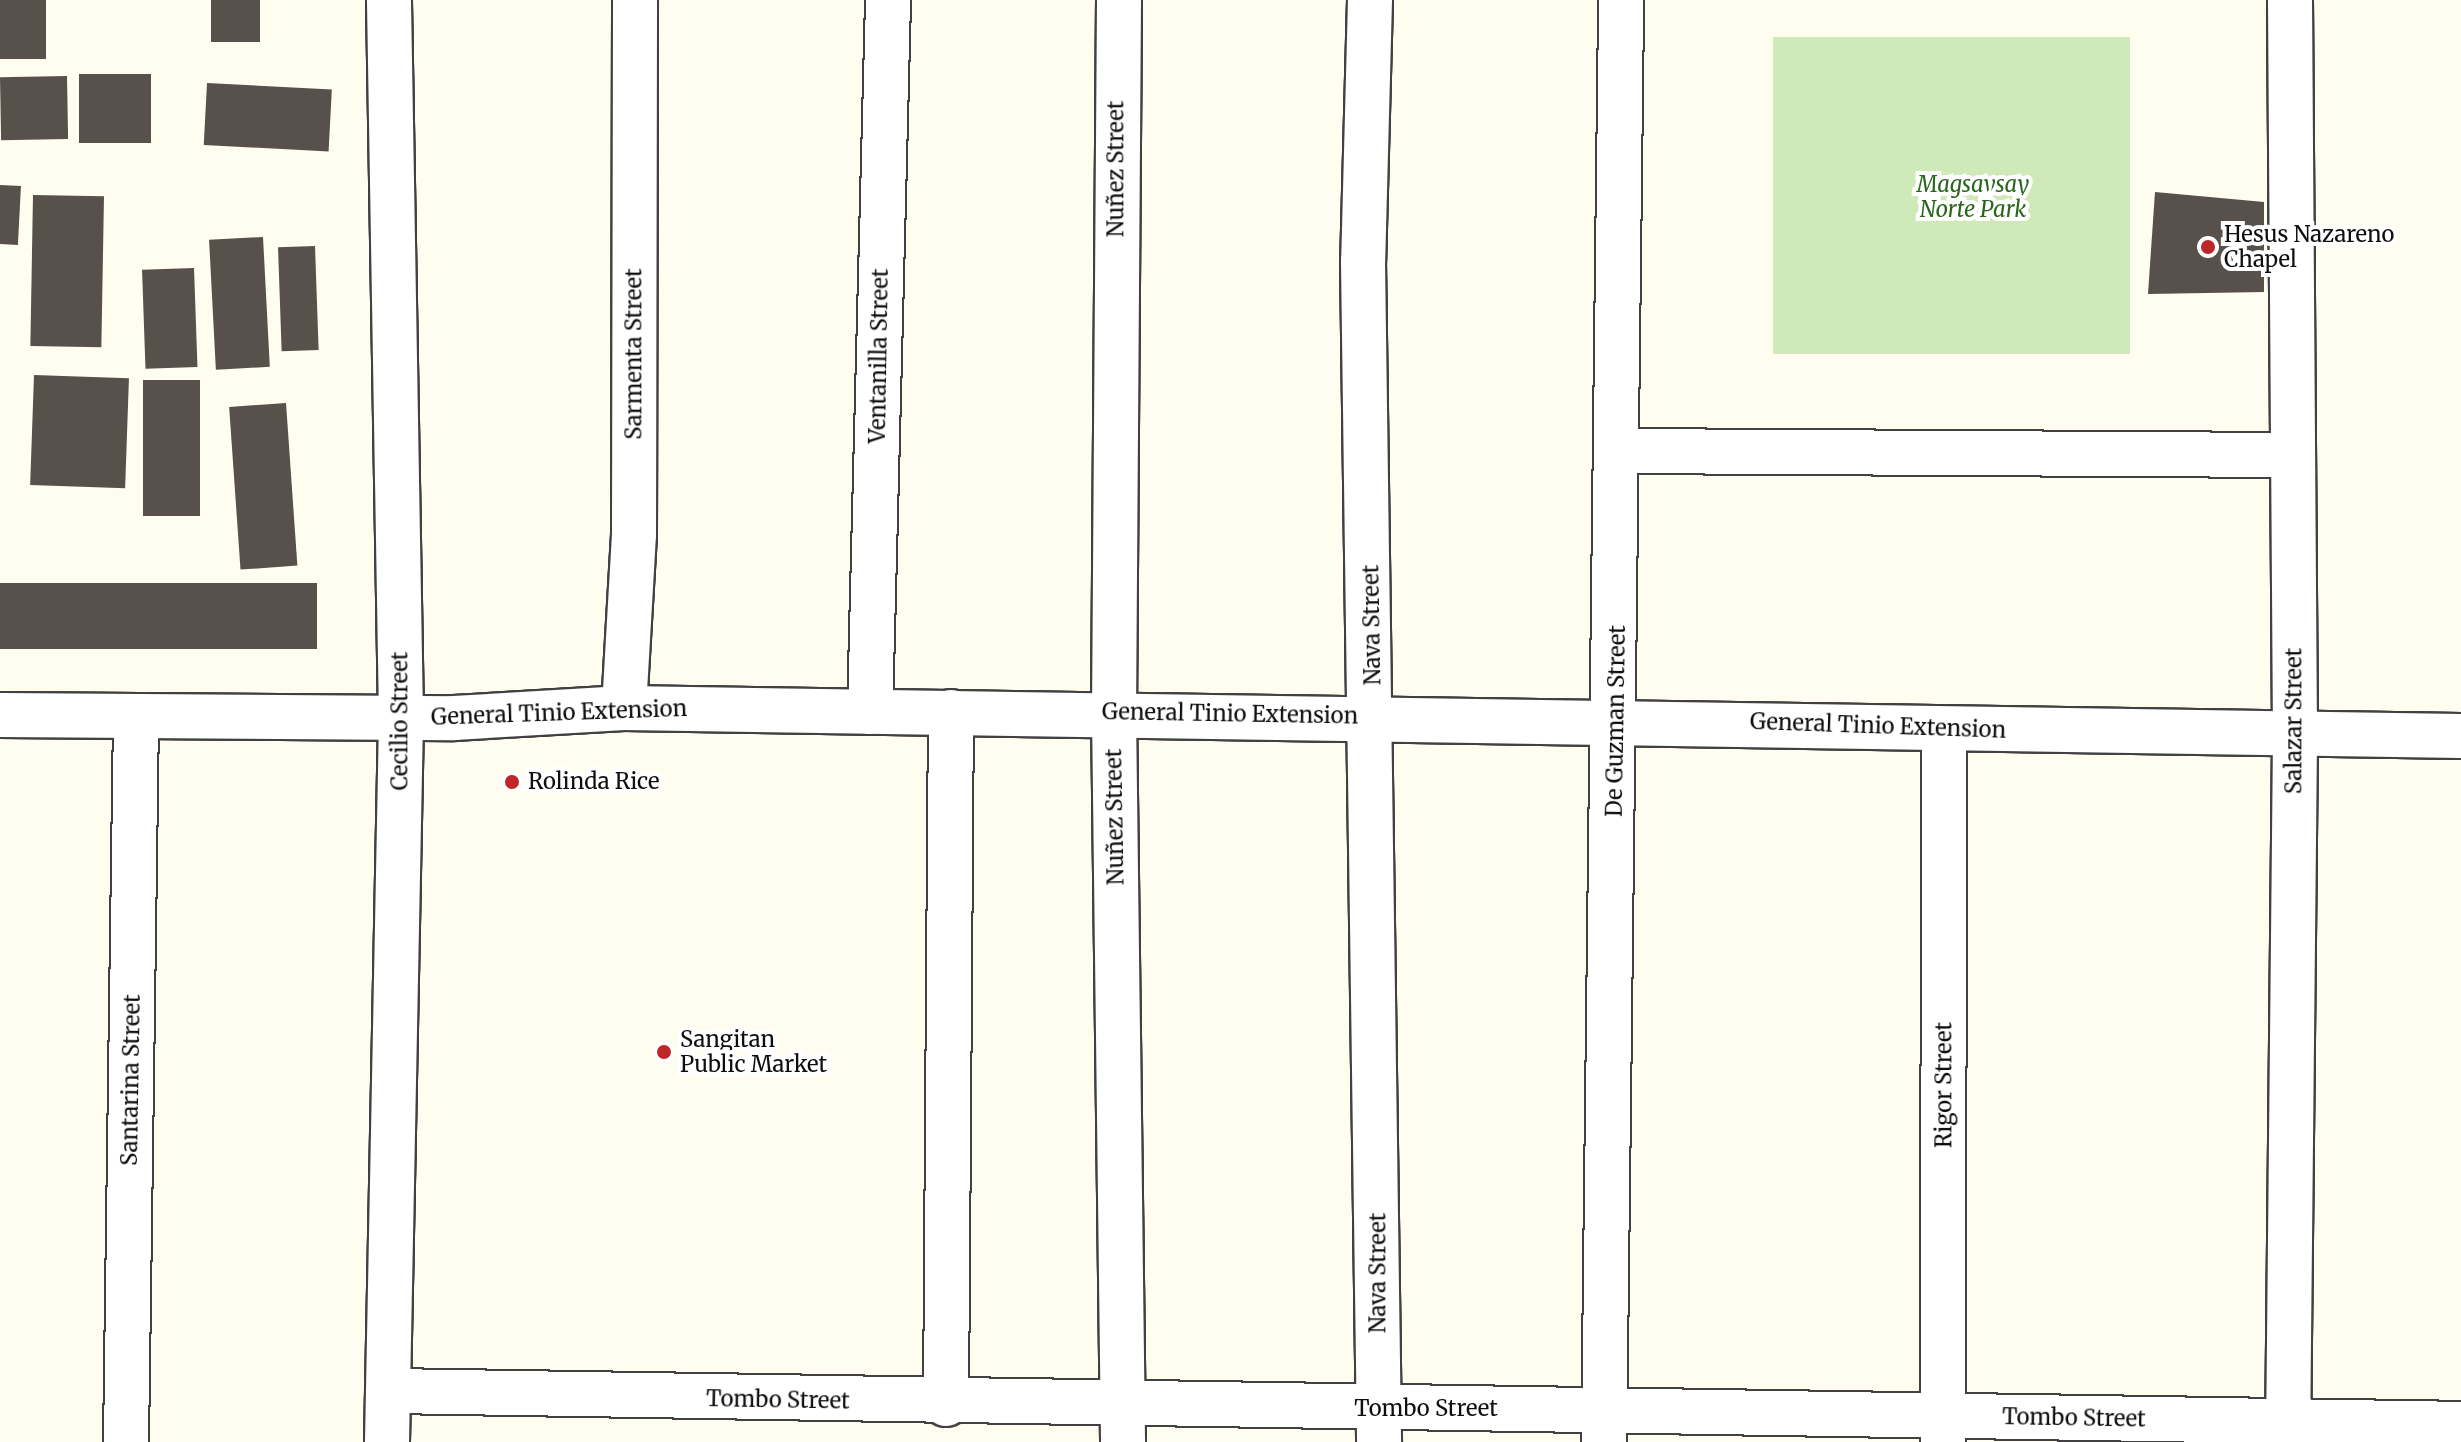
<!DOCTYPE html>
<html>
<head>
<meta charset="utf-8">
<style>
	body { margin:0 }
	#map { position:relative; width:2461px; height:1442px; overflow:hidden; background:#fffdf0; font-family:Merriweather,serif }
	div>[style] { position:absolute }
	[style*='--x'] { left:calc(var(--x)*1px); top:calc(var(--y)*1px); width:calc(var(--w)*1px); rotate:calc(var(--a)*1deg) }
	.green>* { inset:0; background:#d0e9b9; transform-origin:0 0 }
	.building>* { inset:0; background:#57504b; transform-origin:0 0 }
	.roads { filter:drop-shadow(2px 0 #414141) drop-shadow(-2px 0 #414141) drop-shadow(0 2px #414141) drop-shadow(0 -2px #414141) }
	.minor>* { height:44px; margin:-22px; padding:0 22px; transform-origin:22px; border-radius:22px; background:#fff }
	.dots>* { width:22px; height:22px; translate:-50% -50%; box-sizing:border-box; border:4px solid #fff; border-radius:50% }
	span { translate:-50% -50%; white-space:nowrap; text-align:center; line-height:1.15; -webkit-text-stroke:8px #fff; paint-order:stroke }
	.street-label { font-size:22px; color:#0e0e0e }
	.park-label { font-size:22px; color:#2a661e; font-style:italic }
	.poi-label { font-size:22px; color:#0e0e0e }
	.left { translate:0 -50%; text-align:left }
</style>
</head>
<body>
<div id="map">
	<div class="green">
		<i style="left:2130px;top:37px;width:317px;height:357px;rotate:90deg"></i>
	</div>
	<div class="building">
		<i style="left:0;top:0;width:46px;height:59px"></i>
		<i style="left:211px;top:0;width:49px;height:42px"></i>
		<i style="left:79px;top:74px;width:72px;height:69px"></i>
		<i style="left:67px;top:76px;width:63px;height:67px;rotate:89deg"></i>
		<i style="left:207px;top:83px;width:125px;height:62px;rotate:3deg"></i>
		<i style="left:0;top:185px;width:21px;height:59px;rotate:3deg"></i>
		<i style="clip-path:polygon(2155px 192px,2264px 202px,2264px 292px,2148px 294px)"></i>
		<i style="left:33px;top:195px;width:71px;height:151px;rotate:1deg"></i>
		<i style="left:263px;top:237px;width:130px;height:54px;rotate:87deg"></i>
		<i style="left:315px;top:246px;width:104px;height:37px;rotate:88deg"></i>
		<i style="left:194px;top:268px;width:99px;height:52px;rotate:88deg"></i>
		<i style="left:34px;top:375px;width:95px;height:110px;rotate:2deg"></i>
		<i style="left:143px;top:380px;width:57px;height:136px"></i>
		<i style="left:286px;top:403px;width:163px;height:57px;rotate:86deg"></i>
		<i style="left:0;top:583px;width:317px;height:66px"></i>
	</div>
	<div class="roads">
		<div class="minor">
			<i style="--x:1119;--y:0;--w:712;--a:90.4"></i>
			<i style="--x:1114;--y:712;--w:730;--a:89.29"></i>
			<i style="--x:1370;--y:0;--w:261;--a:91.5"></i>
			<i style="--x:1363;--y:261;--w:1181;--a:89.22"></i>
			<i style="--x:1619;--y:451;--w:674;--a:0.34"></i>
			<i style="--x:624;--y:708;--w:174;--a:-86.7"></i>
			<i style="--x:634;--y:534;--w:534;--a:-89.89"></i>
			<i style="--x:870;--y:712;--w:712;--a:-88.55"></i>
			<i style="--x:0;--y:715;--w:454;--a:0.4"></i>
			<i style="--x:454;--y:718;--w:170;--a:-3.4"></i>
			<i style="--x:624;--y:708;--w:1837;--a:0.87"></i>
			<i style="--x:390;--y:1391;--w:2071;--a:0.91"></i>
			<i style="--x:946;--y:1404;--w:692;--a:-89.59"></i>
			<i style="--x:126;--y:1442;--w:725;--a:-89.21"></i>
			<i style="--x:387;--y:1442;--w:724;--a:-88.89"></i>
			<i style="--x:401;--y:718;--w:718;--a:-90.96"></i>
			<i style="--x:1604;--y:1442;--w:1442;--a:-89.32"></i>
			<i style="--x:1943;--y:1442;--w:713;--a:-89.92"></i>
			<i style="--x:2288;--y:1442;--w:707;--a:-89.43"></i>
			<i style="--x:2295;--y:735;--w:735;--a:-90.39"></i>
		</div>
	</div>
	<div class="dots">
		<i style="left:2208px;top:247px;background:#be2627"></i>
		<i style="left:512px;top:782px;background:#be2627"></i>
		<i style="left:664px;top:1052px;background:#be2627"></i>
	</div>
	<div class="street-label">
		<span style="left:1116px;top:169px;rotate:-90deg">Nuñez Street</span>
		<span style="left:634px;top:354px;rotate:-90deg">Sarmenta Street</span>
		<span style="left:879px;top:356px;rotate:-89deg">Ventanilla Street</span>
		<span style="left:1372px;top:625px;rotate:-91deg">Nava Street</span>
		<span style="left:559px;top:713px;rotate:-2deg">General Tinio Extension</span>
		<span style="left:1230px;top:714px;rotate:1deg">General Tinio Extension</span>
		<span style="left:400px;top:721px;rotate:-90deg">Cecilio Street</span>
		<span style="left:1616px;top:721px;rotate:-89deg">De Guzman Street</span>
		<span style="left:2294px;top:721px;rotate:-90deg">Salazar Street</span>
		<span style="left:1878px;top:726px;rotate:2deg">General Tinio Extension</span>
		<span style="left:1115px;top:817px;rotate:-91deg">Nuñez Street</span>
		<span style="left:131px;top:1080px;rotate:-89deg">Santarina Street</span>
		<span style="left:1944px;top:1085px;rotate:-90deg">Rigor Street</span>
		<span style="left:1378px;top:1273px;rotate:-90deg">Nava Street</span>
		<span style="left:778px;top:1400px;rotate:1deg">Tombo Street</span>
		<span style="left:1426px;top:1409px">Tombo Street</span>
		<span style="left:2074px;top:1418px;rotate:1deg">Tombo Street</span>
	</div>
	<div class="park-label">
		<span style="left:1973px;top:197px">Magsaysay<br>Norte Park</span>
	</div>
	<div class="poi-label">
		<span class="left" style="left:2224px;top:247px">Hesus Nazareno<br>Chapel</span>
		<span class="left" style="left:528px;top:782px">Rolinda Rice</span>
		<span class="left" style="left:680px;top:1052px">Sangitan<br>Public Market</span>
	</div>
</div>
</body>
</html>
